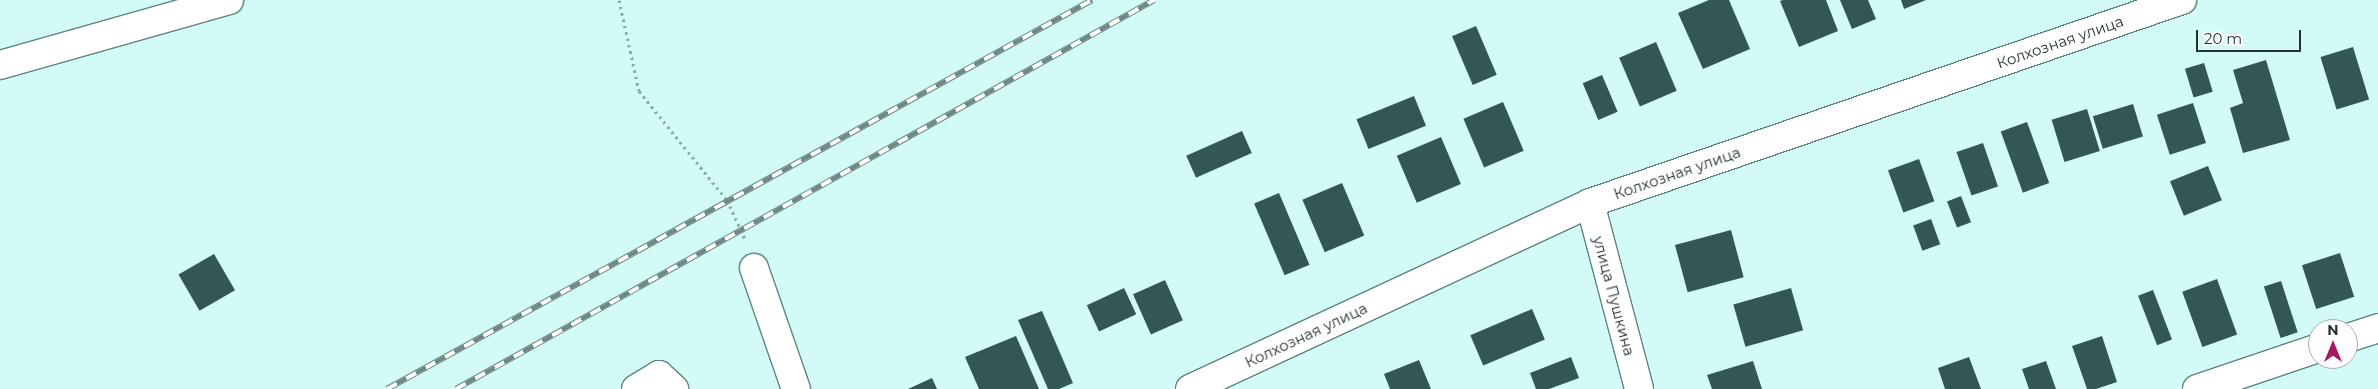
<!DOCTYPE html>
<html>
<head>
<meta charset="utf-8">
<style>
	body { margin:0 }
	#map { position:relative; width:2378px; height:389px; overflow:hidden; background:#d2faf6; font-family:Montserrat,sans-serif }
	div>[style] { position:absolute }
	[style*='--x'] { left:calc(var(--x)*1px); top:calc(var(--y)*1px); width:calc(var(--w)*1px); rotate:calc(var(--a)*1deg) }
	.building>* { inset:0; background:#345754; transform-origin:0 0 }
	.path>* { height:3px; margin-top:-1.5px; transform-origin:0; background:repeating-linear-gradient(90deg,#8aa8a5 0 2.5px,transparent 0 6.5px) }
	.roads { filter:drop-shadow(1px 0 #5f837f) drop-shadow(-1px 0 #5f837f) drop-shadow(0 1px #5f837f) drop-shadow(0 -1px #5f837f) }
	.street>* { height:28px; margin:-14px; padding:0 14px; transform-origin:14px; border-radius:14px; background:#fff }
	.rail>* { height:5.5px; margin-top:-2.75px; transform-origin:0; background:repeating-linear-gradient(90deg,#fdfdfd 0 11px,#6e8885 0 22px); box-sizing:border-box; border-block:1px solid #6e8885 }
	span { translate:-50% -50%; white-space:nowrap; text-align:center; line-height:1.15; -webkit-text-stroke:5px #fdfdfd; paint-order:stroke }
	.street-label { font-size:15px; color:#253433 }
	.north { position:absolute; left:2308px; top:319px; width:50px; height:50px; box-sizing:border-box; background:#fdfdfd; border:1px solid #a7adac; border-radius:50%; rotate:0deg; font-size:14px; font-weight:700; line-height:20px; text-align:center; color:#253433 }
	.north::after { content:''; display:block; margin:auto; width:18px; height:22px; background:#a41a62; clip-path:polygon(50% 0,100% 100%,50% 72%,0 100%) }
	.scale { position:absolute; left:2196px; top:30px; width:105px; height:22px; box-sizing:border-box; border:2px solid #253433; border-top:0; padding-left:6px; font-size:15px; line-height:18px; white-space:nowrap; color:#253433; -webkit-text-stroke:4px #fdfdfd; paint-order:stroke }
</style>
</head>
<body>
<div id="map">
	<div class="building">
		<i style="clip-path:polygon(1709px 0,1729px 0,1750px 49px,1703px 69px,1678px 13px)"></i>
		<i style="clip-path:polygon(1783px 0,1826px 0,1838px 31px,1799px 47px,1780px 1px)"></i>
		<i style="clip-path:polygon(1840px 0,1868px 0,1876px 19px,1852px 29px)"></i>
		<i style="clip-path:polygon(1901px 0,1926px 0,1904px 9px)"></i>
		<i style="left:1476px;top:26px;width:53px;height:26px;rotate:67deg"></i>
		<i style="left:1656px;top:42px;width:53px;height:40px;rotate:67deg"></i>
		<i style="left:2353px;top:47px;width:55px;height:34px;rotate:73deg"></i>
		<i style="clip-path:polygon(2266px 60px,2290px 140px,2243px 153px,2230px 108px,2243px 103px,2233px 70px)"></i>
		<i style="left:2204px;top:63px;width:30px;height:20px;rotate:73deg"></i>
		<i style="left:1602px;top:75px;width:40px;height:21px;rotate:67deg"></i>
		<i style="left:1414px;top:96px;width:32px;height:62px;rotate:68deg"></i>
		<i style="left:1503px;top:102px;width:53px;height:43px;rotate:67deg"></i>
		<i style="left:2193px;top:103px;width:42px;height:38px;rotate:72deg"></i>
		<i style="left:2133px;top:104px;width:34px;height:42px;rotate:73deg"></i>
		<i style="left:2087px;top:109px;width:44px;height:37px;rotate:73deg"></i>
		<i style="left:2027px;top:122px;width:65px;height:28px;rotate:70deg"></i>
		<i style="left:1242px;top:131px;width:24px;height:61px;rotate:66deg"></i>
		<i style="left:1441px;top:137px;width:51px;height:48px;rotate:67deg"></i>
		<i style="left:1983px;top:143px;width:46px;height:28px;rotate:71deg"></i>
		<i style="left:1919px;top:159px;width:45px;height:33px;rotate:70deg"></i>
		<i style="left:2208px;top:166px;width:37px;height:41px;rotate:68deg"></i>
		<i style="left:1342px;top:183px;width:57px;height:43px;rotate:67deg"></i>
		<i style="left:1279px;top:193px;width:78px;height:27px;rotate:67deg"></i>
		<i style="left:1961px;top:196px;width:28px;height:15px;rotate:69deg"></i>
		<i style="left:1931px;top:219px;width:27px;height:19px;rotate:70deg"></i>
		<i style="left:1731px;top:230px;width:49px;height:58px;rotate:75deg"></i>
		<i style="left:2340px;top:253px;width:46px;height:40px;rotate:72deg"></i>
		<i style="left:214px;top:254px;width:42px;height:41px;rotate:60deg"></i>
		<i style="left:2217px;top:279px;width:59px;height:37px;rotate:70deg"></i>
		<i style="left:1165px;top:280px;width:44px;height:35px;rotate:66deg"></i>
		<i style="left:2281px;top:281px;width:54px;height:18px;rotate:72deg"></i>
		<i style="left:1124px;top:288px;width:29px;height:41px;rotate:65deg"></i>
		<i style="left:1791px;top:288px;width:44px;height:60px;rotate:74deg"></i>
		<i style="left:2153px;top:290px;width:53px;height:16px;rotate:69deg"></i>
		<i style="left:1532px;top:309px;width:33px;height:67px;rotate:67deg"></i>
		<i style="clip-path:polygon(1042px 311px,1073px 383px,1059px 389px,1048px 389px,1018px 320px)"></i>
		<i style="clip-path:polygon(1016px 336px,1039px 389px,979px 389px,965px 357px)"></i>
		<i style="clip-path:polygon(2102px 336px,2117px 382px,2096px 389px,2087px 389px,2072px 346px)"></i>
		<i style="clip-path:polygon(1571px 357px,1579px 378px,1549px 389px,1536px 389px,1530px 373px)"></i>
		<i style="clip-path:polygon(1969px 357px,1981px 389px,1945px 389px,1938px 368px)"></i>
		<i style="clip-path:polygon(1419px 360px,1431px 389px,1390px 389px,1384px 374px)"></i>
		<i style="clip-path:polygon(1753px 361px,1762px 389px,1712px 389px,1707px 375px)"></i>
		<i style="clip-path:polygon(2046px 361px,2056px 389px,2029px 389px,2022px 369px)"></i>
		<i style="clip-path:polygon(932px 378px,937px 389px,908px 389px)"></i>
	</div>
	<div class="path">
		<i style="--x:619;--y:0;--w:93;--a:77.6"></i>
		<i style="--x:639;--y:91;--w:140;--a:51.1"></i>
		<i style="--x:727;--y:200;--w:43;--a:65.2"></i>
	</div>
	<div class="roads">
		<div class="street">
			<i style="--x:0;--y:65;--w:238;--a:-15.8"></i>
			<i style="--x:1590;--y:203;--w:192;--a:75.2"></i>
			<i style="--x:754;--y:268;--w:128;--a:70.9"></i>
			<i style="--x:2348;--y:338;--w:32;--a:-18"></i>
			<i style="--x:636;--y:389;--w:27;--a:-31"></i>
			<i style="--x:659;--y:375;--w:21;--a:43"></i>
			<i style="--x:1190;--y:389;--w:441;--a:-24.9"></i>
			<i style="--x:1590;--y:203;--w:626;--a:-18.93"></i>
			<i style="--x:2197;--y:389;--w:128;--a:-18.7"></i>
		</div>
	</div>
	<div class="rail">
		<i style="--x:387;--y:389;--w:805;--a:-28.89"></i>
		<i style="--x:456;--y:389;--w:799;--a:-29.13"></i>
	</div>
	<div class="street-label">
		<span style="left:2060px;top:42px;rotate:-19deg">Колхозная улица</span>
		<span style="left:1677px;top:173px;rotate:-19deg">Колхозная улица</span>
		<span style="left:1614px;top:296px;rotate:75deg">улица Пушкина</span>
		<span style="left:1306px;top:335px;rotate:-25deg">Колхозная улица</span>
	</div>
	<div class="north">N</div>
	<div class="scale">20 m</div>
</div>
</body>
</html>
